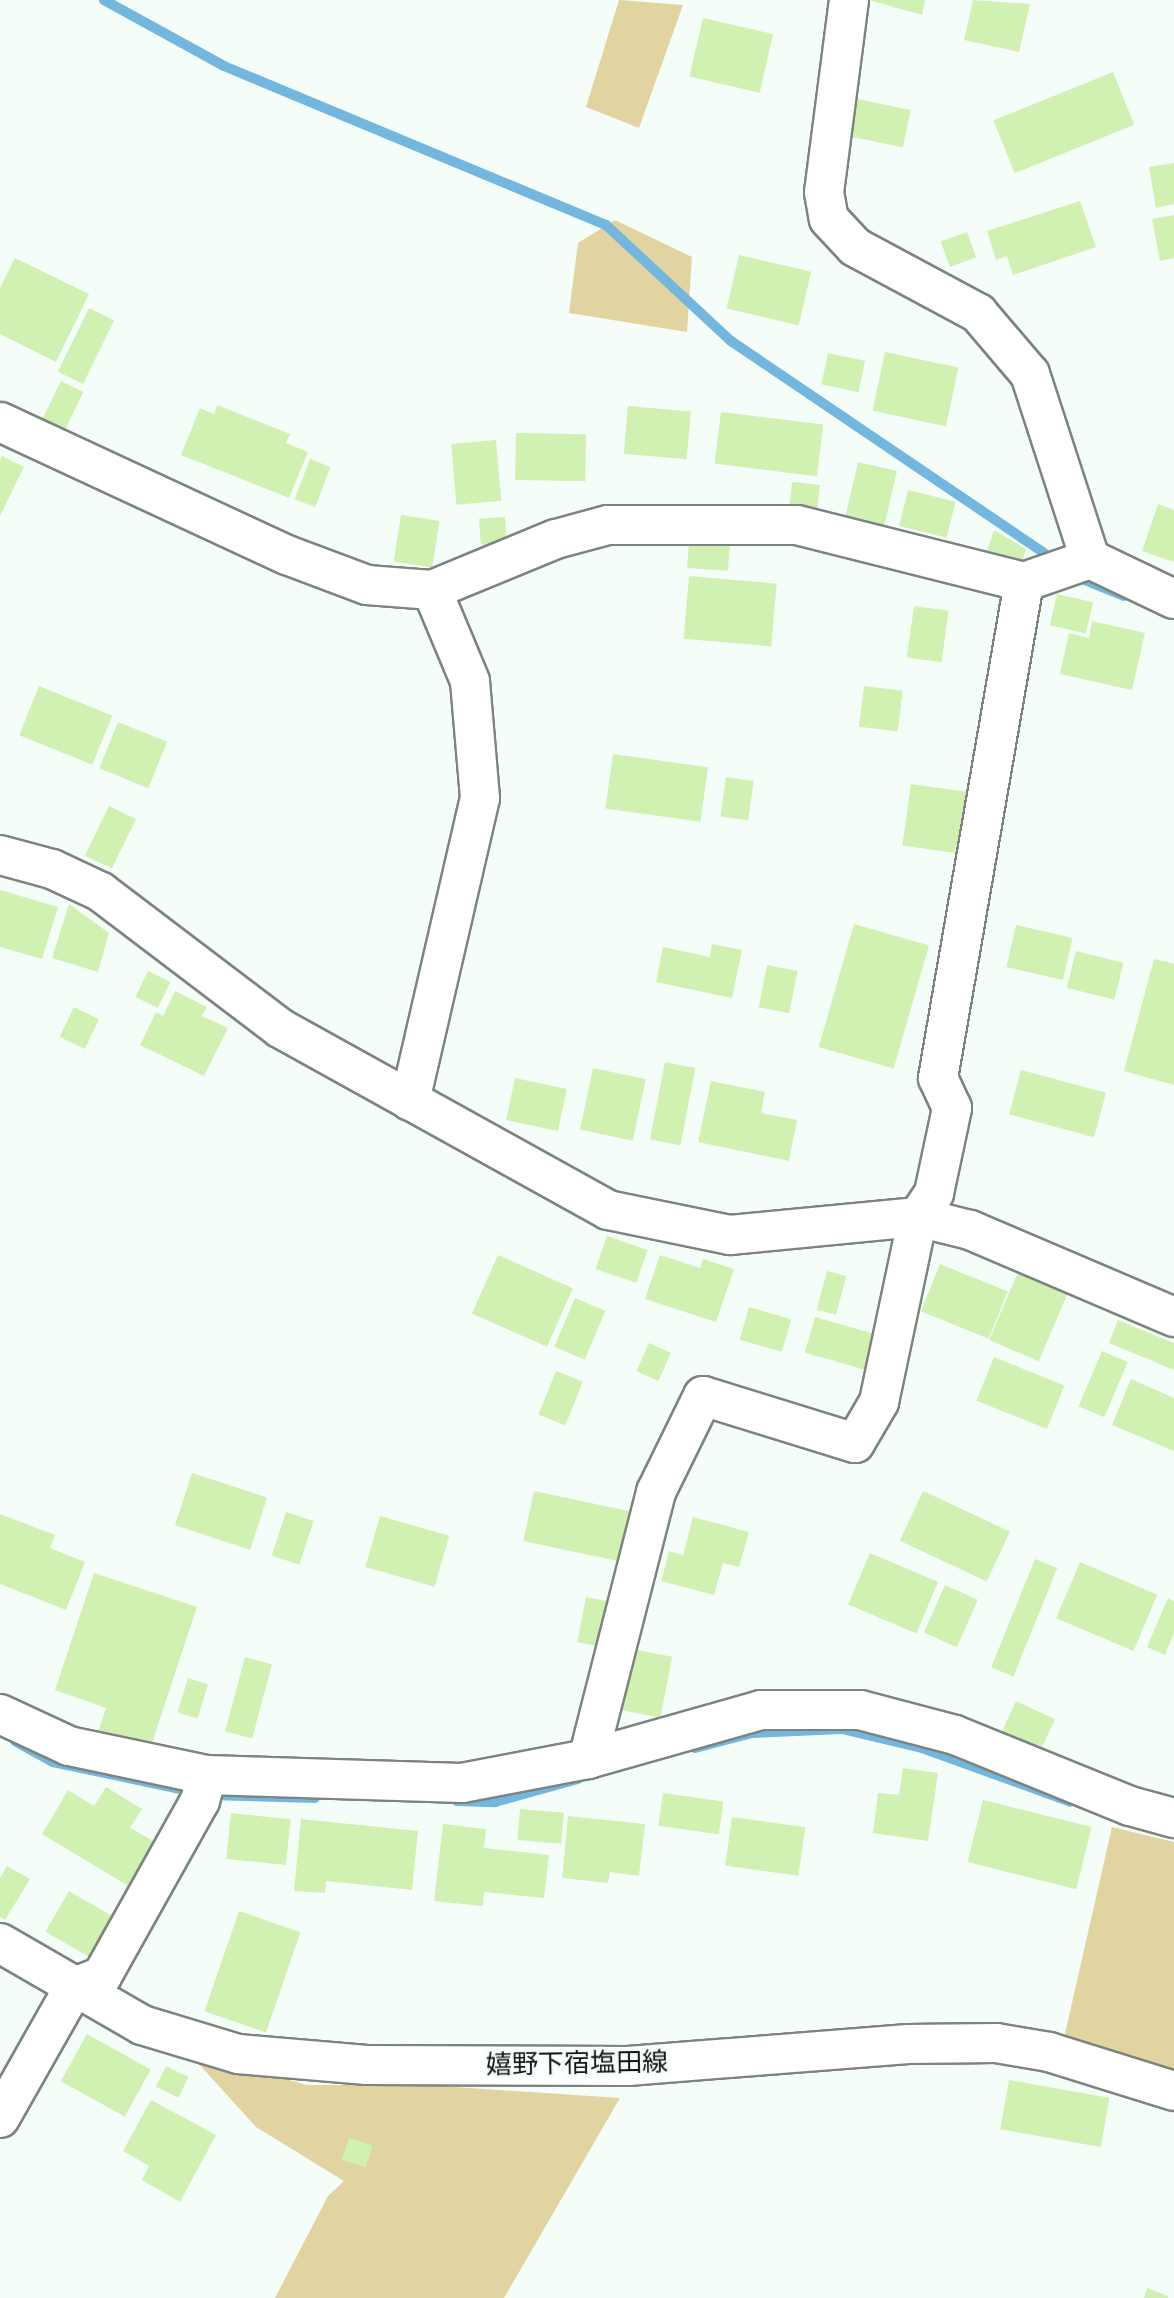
<!DOCTYPE html>
<html>
<head>
<meta charset="utf-8">
<style>
	body { margin:0 }
	#map { position:relative; width:1174px; height:2298px; overflow:hidden; background:#f5fdf9; font-family:Mulish,"Noto Sans JP",sans-serif }
	div>[style] { position:absolute }
	[style*='--x'] { left:calc(var(--x)*1px); top:calc(var(--y)*1px); width:calc(var(--w)*1px); rotate:calc(var(--a)*1deg) }
	.green>* { inset:0; background:#e2d4a1 }
	.stream>* { height:10px; margin:-5px; padding:0 5px; transform-origin:5px; border-radius:5px; background:#73b7de }
	.building>* { inset:0; background:#d1f1b2; transform-origin:0 0 }
	.roads { filter:drop-shadow(2px 0 #7d8480) drop-shadow(-2px 0 #7d8480) drop-shadow(0 2px #7d8480) drop-shadow(0 -2px #7d8480) }
	.minor>* { height:38px; margin:-19px; padding:0 19px; transform-origin:19px; border-radius:19px; background:#fff }
	.major>* { height:38px; margin:-19px; padding:0 19px; transform-origin:19px; border-radius:19px; background:#fff }
	span { translate:-50% -50%; white-space:nowrap; text-align:center; line-height:1.15; -webkit-text-stroke:5px #f5fdf9; paint-order:stroke }
	.street-label { font-size:26px; color:#111413 }
</style>
</head>
<body>
<div id="map">
	<div class="green">
		<i style="clip-path:polygon(619px 0,683px 5px,639px 128px,586px 107px)"></i>
		<i style="clip-path:polygon(615px 220px,692px 257px,687px 332px,569px 313px,578px 243px)"></i>
		<i style="clip-path:polygon(1112px 1827px,1174px 1842px,1174px 2070px,1064px 2038px)"></i>
		<i style="clip-path:polygon(188px 2052px,307px 2085px,425px 2085px,620px 2098px,504px 2298px,275px 2298px,328px 2196px,344px 2181px,256px 2127px)"></i>
	</div>
	<div class="stream">
		<i style="--x:104;--y:0;--w:137;--a:28.8"></i>
		<i style="--x:224;--y:66;--w:414;--a:22.6"></i>
		<i style="--x:606;--y:225;--w:171;--a:42.9"></i>
		<i style="--x:731;--y:341;--w:378;--a:34.1"></i>
		<i style="--x:1085;--y:580;--w:42;--a:22.3"></i>
		<i style="--x:15;--y:1741;--w:43;--a:28.9"></i>
		<i style="--x:53;--y:1762;--w:158;--a:12"></i>
		<i style="--x:208;--y:1795;--w:107;--a:1.6"></i>
		<i style="--x:695;--y:1748;--w:59;--a:-14.7"></i>
		<i style="--x:752;--y:1733;--w:90;--a:-2.5"></i>
		<i style="--x:842;--y:1729;--w:82;--a:13.4"></i>
		<i style="--x:922;--y:1748;--w:158;--a:19.9"></i>
		<i style="--x:457;--y:1801;--w:38;--a:2"></i>
		<i style="--x:495;--y:1802;--w:86;--a:-15.5"></i>
	</div>
	<div class="building">
		<i style="clip-path:polygon(869px 0,925px 0,922px 15px)"></i>
		<i style="clip-path:polygon(973px 0,1030px 4px,1019px 52px,964px 40px)"></i>
		<i style="left:703px;top:18px;width:72px;height:60px;rotate:13deg"></i>
		<i style="left:1113px;top:72px;width:57px;height:129px;rotate:68deg"></i>
		<i style="left:853px;top:98px;width:59px;height:38px;rotate:12deg"></i>
		<i style="clip-path:polygon(1174px 163px,1174px 204px,1156px 208px,1149px 167px)"></i>
		<i style="clip-path:polygon(1080px 201px,1096px 247px,1013px 275px,1007px 256px,996px 260px,987px 231px)"></i>
		<i style="clip-path:polygon(1174px 215px,1174px 258px,1160px 261px,1152px 219px)"></i>
		<i style="left:967px;top:232px;width:27px;height:28px;rotate:70deg"></i>
		<i style="left:739px;top:255px;width:74px;height:55px;rotate:13deg"></i>
		<i style="clip-path:polygon(15px 258px,89px 294px,56px 362px,0 334px,0 288px)"></i>
		<i style="left:89px;top:308px;width:28px;height:71px;rotate:26deg"></i>
		<i style="left:885px;top:352px;width:75px;height:60px;rotate:12deg"></i>
		<i style="left:828px;top:353px;width:38px;height:32px;rotate:12deg"></i>
		<i style="left:61px;top:381px;width:25px;height:46px;rotate:26deg"></i>
		<i style="clip-path:polygon(217px 405px,290px 434px,286px 443px,308px 452px,289px 498px,181px 455px,200px 408px,214px 414px)"></i>
		<i style="left:628px;top:406px;width:63px;height:48px;rotate:5deg"></i>
		<i style="left:721px;top:412px;width:103px;height:52px;rotate:7deg"></i>
		<i style="left:516px;top:433px;width:70px;height:47px;rotate:1deg"></i>
		<i style="left:496px;top:440px;width:61px;height:45px;rotate:85deg"></i>
		<i style="clip-path:polygon(2px 456px,24px 467px,0 516px,0 460px)"></i>
		<i style="left:310px;top:459px;width:22px;height:43px;rotate:21deg"></i>
		<i style="left:858px;top:462px;width:40px;height:57px;rotate:13deg"></i>
		<i style="left:792px;top:482px;width:28px;height:25px;rotate:6deg"></i>
		<i style="left:908px;top:490px;width:49px;height:37px;rotate:14deg"></i>
		<i style="clip-path:polygon(1158px 504px,1174px 510px,1174px 562px,1142px 551px)"></i>
		<i style="left:401px;top:515px;width:39px;height:47px;rotate:9deg"></i>
		<i style="left:505px;top:517px;width:26px;height:26px;rotate:86deg"></i>
		<i style="clip-path:polygon(994px 530px,1026px 549px,1022px 562px,985px 557px)"></i>
		<i style="left:689px;top:541px;width:41px;height:27px;rotate:4deg"></i>
		<i style="left:689px;top:576px;width:88px;height:63px;rotate:5deg"></i>
		<i style="left:1057px;top:594px;width:37px;height:32px;rotate:13deg"></i>
		<i style="left:914px;top:606px;width:35px;height:52px;rotate:8deg"></i>
		<i style="clip-path:polygon(1092px 621px,1145px 633px,1132px 690px,1060px 674px,1069px 633px,1089px 638px)"></i>
		<i style="left:39px;top:686px;width:79px;height:53px;rotate:22deg"></i>
		<i style="left:864px;top:686px;width:39px;height:41px;rotate:7deg"></i>
		<i style="left:118px;top:722px;width:53px;height:50px;rotate:22deg"></i>
		<i style="left:613px;top:754px;width:96px;height:55px;rotate:8deg"></i>
		<i style="left:726px;top:777px;width:28px;height:40px;rotate:8deg"></i>
		<i style="left:911px;top:784px;width:65px;height:62px;rotate:8deg"></i>
		<i style="left:109px;top:806px;width:30px;height:55px;rotate:26deg"></i>
		<i style="clip-path:polygon(0 890px,58px 907px,42px 959px,0 947px)"></i>
		<i style="clip-path:polygon(69px 904px,109px 933px,98px 972px,52px 958px)"></i>
		<i style="left:854px;top:924px;width:78px;height:128px;rotate:16deg"></i>
		<i style="left:1016px;top:925px;width:58px;height:43px;rotate:13deg"></i>
		<i style="clip-path:polygon(712px 944px,742px 950px,732px 998px,656px 982px,663px 947px,710px 957px)"></i>
		<i style="left:1076px;top:951px;width:49px;height:38px;rotate:14deg"></i>
		<i style="clip-path:polygon(1154px 959px,1174px 964px,1174px 1085px,1124px 1071px)"></i>
		<i style="left:767px;top:965px;width:31px;height:43px;rotate:11deg"></i>
		<i style="left:148px;top:971px;width:25px;height:29px;rotate:26deg"></i>
		<i style="clip-path:polygon(175px 991px,207px 1007px,202px 1016px,228px 1028px,204px 1076px,140px 1045px,156px 1012px,163px 1016px)"></i>
		<i style="left:74px;top:1007px;width:28px;height:33px;rotate:26deg"></i>
		<i style="left:665px;top:1062px;width:31px;height:79px;rotate:11deg"></i>
		<i style="left:593px;top:1068px;width:54px;height:63px;rotate:12deg"></i>
		<i style="left:1021px;top:1070px;width:88px;height:46px;rotate:15deg"></i>
		<i style="left:515px;top:1078px;width:53px;height:43px;rotate:12deg"></i>
		<i style="clip-path:polygon(711px 1081px,765px 1092px,761px 1113px,797px 1120px,789px 1161px,698px 1142px)"></i>
		<i style="left:607px;top:1236px;width:43px;height:35px;rotate:19deg"></i>
		<i style="left:498px;top:1255px;width:82px;height:64px;rotate:24deg"></i>
		<i style="clip-path:polygon(660px 1255px,700px 1268px,703px 1259px,734px 1269px,716px 1322px,645px 1299px)"></i>
		<i style="left:940px;top:1264px;width:73px;height:51px;rotate:22deg"></i>
		<i style="left:827px;top:1271px;width:20px;height:40px;rotate:15deg"></i>
		<i style="left:1018px;top:1272px;width:54px;height:74px;rotate:23deg"></i>
		<i style="left:575px;top:1298px;width:33px;height:53px;rotate:23deg"></i>
		<i style="left:749px;top:1307px;width:44px;height:34px;rotate:16deg"></i>
		<i style="left:815px;top:1317px;width:68px;height:37px;rotate:16deg"></i>
		<i style="clip-path:polygon(1118px 1320px,1174px 1343px,1174px 1370px,1109px 1343px)"></i>
		<i style="left:649px;top:1343px;width:24px;height:31px;rotate:24deg"></i>
		<i style="left:1102px;top:1351px;width:28px;height:60px;rotate:23deg"></i>
		<i style="left:994px;top:1357px;width:76px;height:47px;rotate:22deg"></i>
		<i style="left:556px;top:1371px;width:29px;height:47px;rotate:22deg"></i>
		<i style="clip-path:polygon(1131px 1379px,1174px 1398px,1174px 1451px,1112px 1425px)"></i>
		<i style="left:192px;top:1473px;width:79px;height:55px;rotate:18deg"></i>
		<i style="left:534px;top:1491px;width:100px;height:51px;rotate:12deg"></i>
		<i style="left:923px;top:1491px;width:96px;height:55px;rotate:25deg"></i>
		<i style="left:286px;top:1512px;width:29px;height:46px;rotate:18deg"></i>
		<i style="clip-path:polygon(0 1514px,55px 1535px,50px 1548px,85px 1562px,66px 1610px,0 1584px)"></i>
		<i style="left:380px;top:1516px;width:72px;height:53px;rotate:16deg"></i>
		<i style="clip-path:polygon(693px 1517px,749px 1532px,739px 1567px,723px 1563px,714px 1595px,661px 1581px,669px 1551px,683px 1555px)"></i>
		<i style="left:870px;top:1553px;width:74px;height:56px;rotate:23deg"></i>
		<i style="left:1035px;top:1559px;width:24px;height:117px;rotate:22deg"></i>
		<i style="left:1080px;top:1562px;width:84px;height:61px;rotate:23deg"></i>
		<i style="clip-path:polygon(94px 1573px,197px 1607px,150px 1749px,98px 1732px,106px 1708px,55px 1690px)"></i>
		<i style="left:945px;top:1585px;width:36px;height:52px;rotate:24deg"></i>
		<i style="left:586px;top:1597px;width:26px;height:46px;rotate:11deg"></i>
		<i style="clip-path:polygon(1168px 1598px,1174px 1601px,1174px 1633px,1165px 1655px,1147px 1647px)"></i>
		<i style="left:632px;top:1649px;width:41px;height:62px;rotate:11deg"></i>
		<i style="left:245px;top:1657px;width:28px;height:77px;rotate:15deg"></i>
		<i style="left:188px;top:1678px;width:21px;height:36px;rotate:17deg"></i>
		<i style="left:1016px;top:1701px;width:43px;height:34px;rotate:25deg"></i>
		<i style="clip-path:polygon(903px 1768px,938px 1773px,928px 1841px,873px 1833px,878px 1793px,899px 1795px)"></i>
		<i style="clip-path:polygon(106px 1787px,142px 1809px,130px 1828px,157px 1843px,130px 1887px,42px 1834px,68px 1790px,94px 1806px)"></i>
		<i style="left:663px;top:1793px;width:61px;height:33px;rotate:8deg"></i>
		<i style="left:983px;top:1800px;width:112px;height:64px;rotate:14deg"></i>
		<i style="left:520px;top:1809px;width:44px;height:31px;rotate:5deg"></i>
		<i style="left:231px;top:1813px;width:60px;height:46px;rotate:6deg"></i>
		<i style="clip-path:polygon(568px 1816px,645px 1824px,639px 1876px,610px 1872px,608px 1883px,562px 1878px)"></i>
		<i style="left:732px;top:1817px;width:74px;height:49px;rotate:8deg"></i>
		<i style="clip-path:polygon(301px 1819px,418px 1831px,412px 1890px,326px 1881px,325px 1893px,294px 1891px)"></i>
		<i style="clip-path:polygon(443px 1824px,486px 1829px,484px 1848px,549px 1855px,544px 1898px,484px 1892px,483px 1906px,434px 1901px)"></i>
		<i style="clip-path:polygon(7px 1866px,30px 1879px,5px 1920px,0 1917px,0 1878px)"></i>
		<i style="left:69px;top:1891px;width:50px;height:47px;rotate:30deg"></i>
		<i style="left:239px;top:1911px;width:65px;height:106px;rotate:19deg"></i>
		<i style="left:87px;top:2034px;width:73px;height:54px;rotate:29deg"></i>
		<i style="left:166px;top:2066px;width:25px;height:23px;rotate:26deg"></i>
		<i style="left:1009px;top:2080px;width:102px;height:50px;rotate:10deg"></i>
		<i style="clip-path:polygon(151px 2100px,216px 2135px,180px 2202px,142px 2180px,149px 2166px,123px 2151px)"></i>
		<i style="left:349px;top:2138px;width:25px;height:23px;rotate:18deg"></i>
		<i style="clip-path:polygon(1147px 2288px,1168px 2296px,1168px 2298px,1144px 2298px)"></i>
	</div>
	<div class="roads">
		<div class="minor">
			<i style="--x:849;--y:0;--w:194;--a:97.4"></i>
			<i style="--x:824;--y:192;--w:27;--a:80"></i>
			<i style="--x:829;--y:219;--w:38;--a:47"></i>
			<i style="--x:855;--y:247;--w:140;--a:28.2"></i>
			<i style="--x:978;--y:313;--w:80;--a:49.6"></i>
			<i style="--x:1030;--y:374;--w:194;--a:72"></i>
			<i style="--x:0;--y:422;--w:316;--a:24.9"></i>
			<i style="--x:287;--y:555;--w:85;--a:20.6"></i>
			<i style="--x:367;--y:585;--w:65;--a:4.4"></i>
			<i style="--x:432;--y:590;--w:134;--a:-22.4"></i>
			<i style="--x:556;--y:539;--w:54;--a:-15.1"></i>
			<i style="--x:608;--y:525;--w:189;--a:0"></i>
			<i style="--x:797;--y:525;--w:234;--a:14.1"></i>
			<i style="--x:1024;--y:582;--w:70;--a:-19.2"></i>
			<i style="--x:1090;--y:559;--w:93;--a:25.5"></i>
			<i style="--x:0;--y:855;--w:54;--a:15.1"></i>
			<i style="--x:52;--y:869;--w:54;--a:25.1"></i>
			<i style="--x:101;--y:892;--w:225;--a:37.2"></i>
			<i style="--x:280;--y:1028;--w:375;--a:29"></i>
			<i style="--x:608;--y:1210;--w:125;--a:11.6"></i>
			<i style="--x:730;--y:1235;--w:189;--a:-5.5"></i>
			<i style="--x:918;--y:1217;--w:54;--a:14"></i>
			<i style="--x:970;--y:1230;--w:222;--a:23.1"></i>
			<i style="--x:410;--y:1101;--w:311;--a:-77"></i>
			<i style="--x:480;--y:798;--w:117;--a:-94.9"></i>
			<i style="--x:470;--y:681;--w:99;--a:-112.7"></i>
			<i style="--x:0;--y:1714;--w:76;--a:24.9"></i>
			<i style="--x:69;--y:1746;--w:141;--a:11.9"></i>
			<i style="--x:207;--y:1775;--w:255;--a:1.8"></i>
			<i style="--x:462;--y:1783;--w:128;--a:-10.8"></i>
			<i style="--x:588;--y:1759;--w:180;--a:-15.8"></i>
			<i style="--x:761;--y:1710;--w:99;--a:0"></i>
			<i style="--x:860;--y:1710;--w:98;--a:14.7"></i>
			<i style="--x:955;--y:1735;--w:189;--a:22.1"></i>
			<i style="--x:1130;--y:1806;--w:46;--a:15.3"></i>
			<i style="--x:588;--y:1759;--w:276;--a:-75.7"></i>
			<i style="--x:656;--y:1492;--w:107;--a:-63.9"></i>
			<i style="--x:703;--y:1396;--w:159;--a:17.2"></i>
			<i style="--x:855;--y:1443;--w:48;--a:-59.7"></i>
			<i style="--x:879;--y:1402;--w:189;--a:-78.1"></i>
			<i style="--x:918;--y:1217;--w:29;--a:-56"></i>
			<i style="--x:934;--y:1193;--w:87;--a:-78"></i>
			<i style="--x:952;--y:1108;--w:33;--a:-115"></i>
			<i style="--x:938;--y:1078;--w:503;--a:-80.16"></i>
			<i style="--x:0;--y:2118;--w:150;--a:-60.5"></i>
			<i style="--x:74;--y:1987;--w:30;--a:-21"></i>
			<i style="--x:102;--y:1976;--w:201;--a:-60.8"></i>
			<i style="--x:200;--y:1801;--w:27;--a:-75"></i>
		</div>
		<div class="major">
			<i style="--x:0;--y:1943;--w:164;--a:30"></i>
			<i style="--x:142;--y:2025;--w:100;--a:16.8"></i>
			<i style="--x:238;--y:2054;--w:129;--a:4.9"></i>
			<i style="--x:367;--y:2065;--w:261;--a:0.2"></i>
			<i style="--x:628;--y:2066;--w:281;--a:-4.5"></i>
			<i style="--x:908;--y:2044;--w:88;--a:-0.7"></i>
			<i style="--x:996;--y:2043;--w:54;--a:9.6"></i>
			<i style="--x:1049;--y:2052;--w:131;--a:17.3"></i>
		</div>
	</div>
	<div class="street-label">
		<span style="left:577px;top:2063px;rotate:-1deg">嬉野下宿塩田線</span>
	</div>
</div>
</body>
</html>
